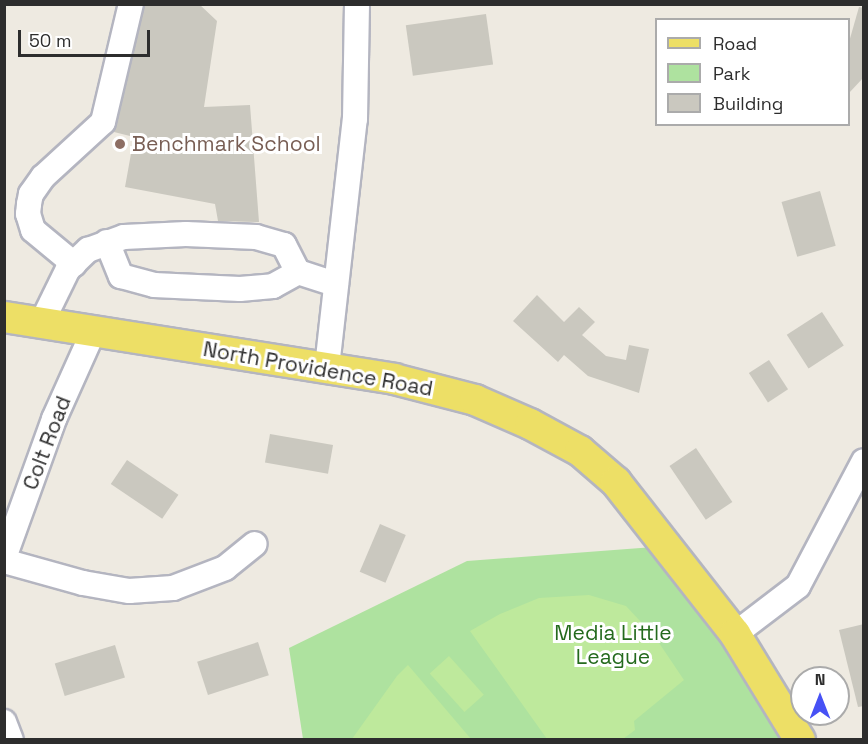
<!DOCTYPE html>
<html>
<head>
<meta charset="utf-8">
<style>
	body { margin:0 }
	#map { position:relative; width:868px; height:744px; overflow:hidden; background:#eeeae1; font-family:"Space Grotesk",sans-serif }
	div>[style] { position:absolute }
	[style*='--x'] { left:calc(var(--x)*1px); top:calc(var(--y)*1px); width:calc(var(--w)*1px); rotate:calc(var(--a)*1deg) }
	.green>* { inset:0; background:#aee29f }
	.pitch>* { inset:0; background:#bee99c; transform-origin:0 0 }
	.building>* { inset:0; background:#cac8bf; transform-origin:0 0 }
	.roads { filter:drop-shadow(2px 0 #b4b5c0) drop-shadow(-2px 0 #b4b5c0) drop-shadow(0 2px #b4b5c0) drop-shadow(0 -2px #b4b5c0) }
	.minor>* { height:24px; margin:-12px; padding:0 12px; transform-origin:12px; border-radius:12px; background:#fff }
	.major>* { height:30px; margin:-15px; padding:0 15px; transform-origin:15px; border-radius:15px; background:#eddf66 }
	.dots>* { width:16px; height:16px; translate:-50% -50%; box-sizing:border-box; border:3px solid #fff; border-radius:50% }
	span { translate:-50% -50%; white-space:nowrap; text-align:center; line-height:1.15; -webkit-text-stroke:6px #fff; paint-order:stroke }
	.education-label { font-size:21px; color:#785e54 }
	.left { translate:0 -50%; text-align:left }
	.street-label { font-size:21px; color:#2d2d2d }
	.park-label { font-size:21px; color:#246a1d }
	.frame { position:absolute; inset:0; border:6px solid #2d2d2d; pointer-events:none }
	.legend { position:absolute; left:655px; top:18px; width:195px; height:108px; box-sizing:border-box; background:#fff; border:2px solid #ababab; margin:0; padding:8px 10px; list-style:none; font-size:18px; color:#2d2d2d }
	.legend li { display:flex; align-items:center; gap:12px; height:30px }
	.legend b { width:30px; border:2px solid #ababab }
	.north { position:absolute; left:790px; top:666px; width:60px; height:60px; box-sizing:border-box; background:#fff; border:2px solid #ababab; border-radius:50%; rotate:0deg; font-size:16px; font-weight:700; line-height:24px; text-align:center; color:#2d2d2d }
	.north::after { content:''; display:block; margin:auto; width:21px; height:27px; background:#4751f5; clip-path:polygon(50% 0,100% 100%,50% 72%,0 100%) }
	.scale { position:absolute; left:18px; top:30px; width:132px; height:27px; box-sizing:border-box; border:3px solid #2d2d2d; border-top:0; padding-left:8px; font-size:18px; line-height:21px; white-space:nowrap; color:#2d2d2d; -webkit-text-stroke:4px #fff; paint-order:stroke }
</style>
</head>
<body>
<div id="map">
	<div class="green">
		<i style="clip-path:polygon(667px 546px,786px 739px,303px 739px,289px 648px,467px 561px)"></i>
	</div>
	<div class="pitch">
		<i style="clip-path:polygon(589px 595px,626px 606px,655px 637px,684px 680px,634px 721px,635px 730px,623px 739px,547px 739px,470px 631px,500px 614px,539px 598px)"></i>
		<i style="left:449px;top:656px;width:52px;height:26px;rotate:48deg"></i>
		<i style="clip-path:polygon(408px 665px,471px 739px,352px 739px,397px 676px)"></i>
	</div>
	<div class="building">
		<i style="clip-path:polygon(145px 4px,199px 4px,217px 21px,204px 107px,250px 105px,259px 222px,218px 221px,215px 204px,125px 187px,134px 137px,114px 132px)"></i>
		<i style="clip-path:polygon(859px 7px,864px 8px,864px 77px,849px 93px,849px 42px)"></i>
		<i style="left:486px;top:14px;width:51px;height:81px;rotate:82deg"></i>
		<i style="left:820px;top:191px;width:57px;height:40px;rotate:74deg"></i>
		<i style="clip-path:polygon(537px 295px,564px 322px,579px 307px,595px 322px,582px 335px,606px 356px,626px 360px,629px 345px,649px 349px,639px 393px,588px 376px,564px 355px,558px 362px,513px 321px)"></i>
		<i style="left:822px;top:312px;width:40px;height:42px;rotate:57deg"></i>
		<i style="left:769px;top:360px;width:35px;height:24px;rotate:57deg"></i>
		<i style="left:270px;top:434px;width:64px;height:29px;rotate:10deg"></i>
		<i style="left:696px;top:448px;width:65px;height:32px;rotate:56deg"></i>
		<i style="left:127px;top:460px;width:62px;height:29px;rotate:34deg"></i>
		<i style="left:380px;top:524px;width:28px;height:52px;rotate:23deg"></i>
		<i style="clip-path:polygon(864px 624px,864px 706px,858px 707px,839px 630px)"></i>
		<i style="left:258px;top:642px;width:35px;height:64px;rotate:72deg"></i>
		<i style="left:115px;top:645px;width:34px;height:63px;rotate:73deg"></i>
	</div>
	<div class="roads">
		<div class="minor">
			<i style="--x:107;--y:242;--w:37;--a:68"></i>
			<i style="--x:121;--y:276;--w:34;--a:15"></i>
			<i style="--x:154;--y:285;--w:86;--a:2.7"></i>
			<i style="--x:240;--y:289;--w:33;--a:-5"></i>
			<i style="--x:273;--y:286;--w:29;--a:-29"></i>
			<i style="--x:74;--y:264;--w:53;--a:-140.3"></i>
			<i style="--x:33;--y:230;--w:17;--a:-107"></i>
			<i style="--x:28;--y:214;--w:10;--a:-84"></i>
			<i style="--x:29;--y:204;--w:10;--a:-79"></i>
			<i style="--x:31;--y:194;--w:21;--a:-55"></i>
			<i style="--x:43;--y:177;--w:81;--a:-42.5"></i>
			<i style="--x:103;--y:122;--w:121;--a:-76.7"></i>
			<i style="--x:42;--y:322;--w:59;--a:-63.9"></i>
			<i style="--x:68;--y:269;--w:28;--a:-44"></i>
			<i style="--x:88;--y:250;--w:38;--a:-20"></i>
			<i style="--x:124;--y:237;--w:62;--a:-2.8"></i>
			<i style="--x:186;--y:234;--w:70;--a:2.5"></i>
			<i style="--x:256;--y:237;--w:29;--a:16"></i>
			<i style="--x:284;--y:245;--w:30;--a:63"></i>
			<i style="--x:298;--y:272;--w:40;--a:18"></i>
			<i style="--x:327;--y:367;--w:250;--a:-83.6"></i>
			<i style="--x:355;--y:119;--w:115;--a:-89"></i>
			<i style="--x:4;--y:558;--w:148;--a:-70.2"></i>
			<i style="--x:54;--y:419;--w:98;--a:-65.8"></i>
			<i style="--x:4;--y:561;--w:82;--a:15.6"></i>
			<i style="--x:83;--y:583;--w:47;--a:9.9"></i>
			<i style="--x:129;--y:591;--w:44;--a:-3.9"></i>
			<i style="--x:173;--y:588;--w:56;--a:-21"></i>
			<i style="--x:225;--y:568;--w:38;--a:-39"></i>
			<i style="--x:735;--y:634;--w:79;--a:-37.3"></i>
			<i style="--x:798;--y:586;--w:141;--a:-62.2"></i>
			<i style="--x:4;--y:722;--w:19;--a:69"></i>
		</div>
		<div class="major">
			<i style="--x:4;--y:317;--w:395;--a:9"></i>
			<i style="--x:394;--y:379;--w:84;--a:14.5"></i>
			<i style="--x:475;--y:400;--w:60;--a:23.6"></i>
			<i style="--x:530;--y:424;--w:57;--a:28.4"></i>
			<i style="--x:580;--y:451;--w:48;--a:40.7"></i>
			<i style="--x:616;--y:482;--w:193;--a:51.9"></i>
			<i style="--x:735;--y:634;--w:124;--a:58.5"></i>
		</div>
	</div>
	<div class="dots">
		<i style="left:120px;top:144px;background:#8d6e63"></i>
	</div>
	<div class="education-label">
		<span class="left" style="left:132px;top:144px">Benchmark School</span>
	</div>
	<div class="street-label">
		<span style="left:318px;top:369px;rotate:10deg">North Providence Road</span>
		<span style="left:47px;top:443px;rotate:-69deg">Colt Road</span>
	</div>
	<div class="park-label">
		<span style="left:613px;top:645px">Media Little<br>League</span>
	</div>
	<div class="frame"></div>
	<ul class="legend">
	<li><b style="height:8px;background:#eddf66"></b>Road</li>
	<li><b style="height:16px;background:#aee29f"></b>Park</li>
	<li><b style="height:16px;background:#cac8bf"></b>Building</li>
	</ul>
	<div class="north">N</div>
	<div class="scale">50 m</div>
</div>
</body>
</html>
